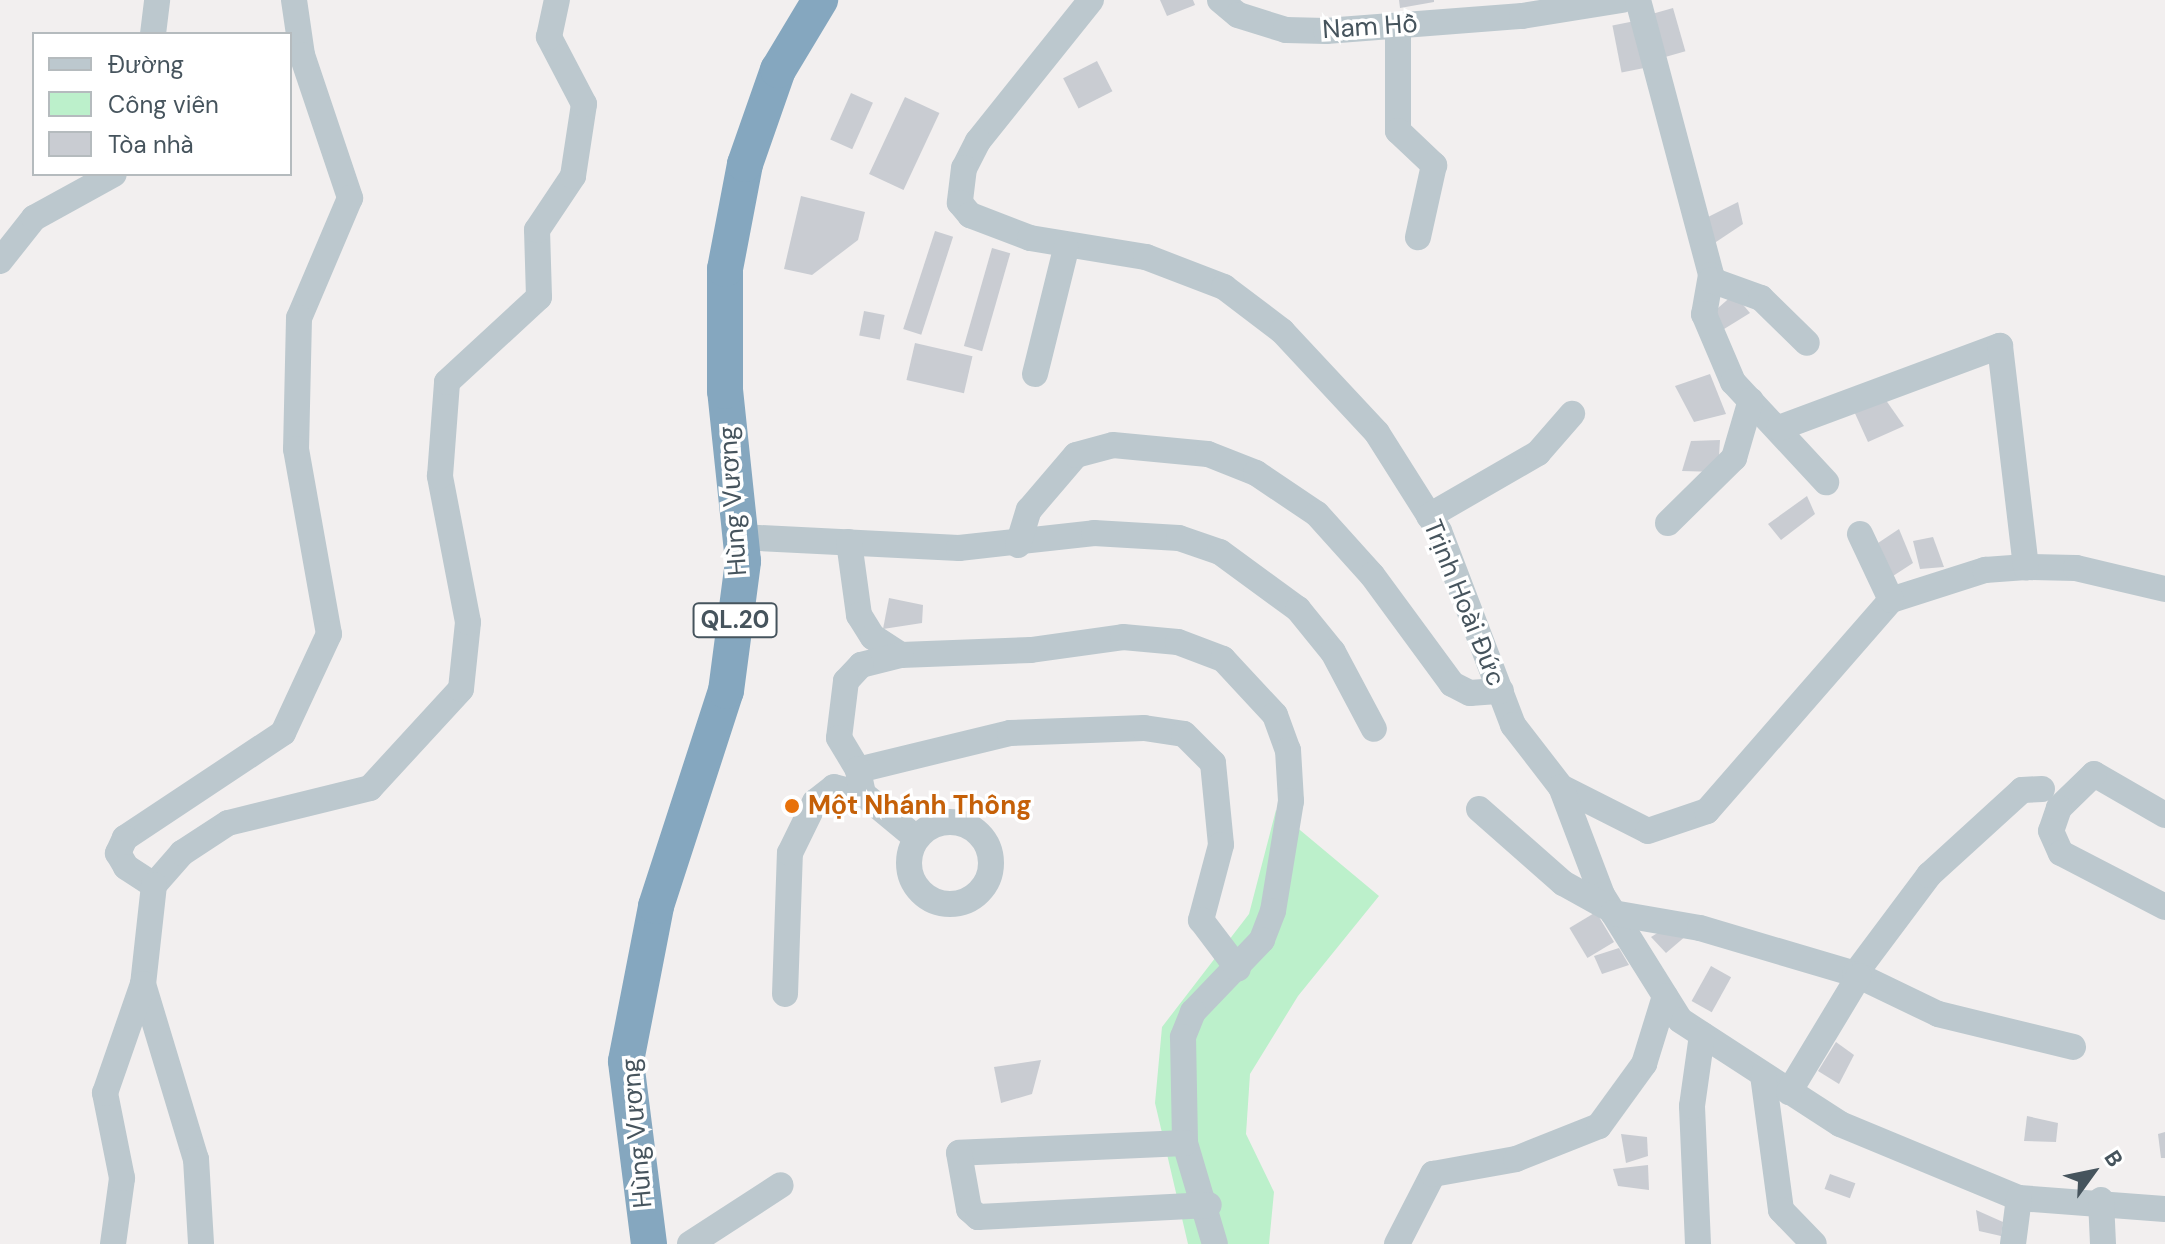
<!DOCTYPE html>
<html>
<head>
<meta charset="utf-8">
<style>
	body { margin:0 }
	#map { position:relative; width:2165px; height:1244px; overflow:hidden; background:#f2efef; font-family:"DM Sans",sans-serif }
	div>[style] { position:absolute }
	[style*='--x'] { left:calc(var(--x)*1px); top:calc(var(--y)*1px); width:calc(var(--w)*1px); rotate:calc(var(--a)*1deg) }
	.green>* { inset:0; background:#bcf0cb }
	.building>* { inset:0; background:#c9ccd2; transform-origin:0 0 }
	.minor>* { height:26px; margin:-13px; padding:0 13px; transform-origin:13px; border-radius:13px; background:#bcc8ce }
	.minor>.ring { margin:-13px; padding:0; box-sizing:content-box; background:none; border:26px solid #bcc8ce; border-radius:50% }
	.highway>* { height:36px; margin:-18px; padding:0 18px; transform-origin:18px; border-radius:18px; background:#85a7bf }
	.dots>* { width:22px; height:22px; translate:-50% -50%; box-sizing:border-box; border:4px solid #fff; border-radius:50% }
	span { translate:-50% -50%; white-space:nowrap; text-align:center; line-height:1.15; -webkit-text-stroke:7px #fff; paint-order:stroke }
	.shield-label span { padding:2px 6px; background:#fff; border:2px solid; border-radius:6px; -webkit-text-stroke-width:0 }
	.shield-label { font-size:24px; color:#46545d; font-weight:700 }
	.street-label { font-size:26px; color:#46545d }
	.food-label { font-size:26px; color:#c56008; font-weight:700 }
	.left { translate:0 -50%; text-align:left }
	.legend { position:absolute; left:32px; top:32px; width:260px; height:144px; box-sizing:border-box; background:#fff; border:2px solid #b5bbbe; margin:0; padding:10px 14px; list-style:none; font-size:24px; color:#46545d }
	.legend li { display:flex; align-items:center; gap:16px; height:40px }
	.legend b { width:40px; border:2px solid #b5bbbe }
	.north { position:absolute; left:2053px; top:1132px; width:80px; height:80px; -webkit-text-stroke:6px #fff; paint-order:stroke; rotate:57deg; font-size:22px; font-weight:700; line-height:32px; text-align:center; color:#46545d }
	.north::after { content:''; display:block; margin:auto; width:28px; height:36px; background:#46545d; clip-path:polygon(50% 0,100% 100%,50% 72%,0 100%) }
</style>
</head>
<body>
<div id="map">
	<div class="green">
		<i style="clip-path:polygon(1276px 810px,1379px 896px,1298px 996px,1250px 1074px,1246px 1134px,1274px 1192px,1269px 1244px,1188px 1244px,1155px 1103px,1162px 1027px,1249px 914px)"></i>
	</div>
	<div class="building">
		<i style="clip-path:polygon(1160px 0,1193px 0,1195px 5px,1167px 16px)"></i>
		<i style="clip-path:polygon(1399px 0,1434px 0,1434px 2px,1400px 8px)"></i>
		<i style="left:1673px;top:8px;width:45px;height:21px;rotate:74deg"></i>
		<i style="left:1635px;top:21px;width:48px;height:23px;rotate:79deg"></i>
		<i style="left:1097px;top:61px;width:34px;height:38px;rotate:63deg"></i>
		<i style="left:851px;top:93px;width:24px;height:51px;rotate:24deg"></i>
		<i style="left:905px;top:97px;width:38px;height:85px;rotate:25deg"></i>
		<i style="clip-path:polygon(801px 196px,865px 212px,858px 240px,812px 275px,784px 269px)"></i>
		<i style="clip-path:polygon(1738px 202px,1743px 224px,1713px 244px,1704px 219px)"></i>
		<i style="left:935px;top:231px;width:19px;height:103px;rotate:18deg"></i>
		<i style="left:992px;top:248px;width:19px;height:102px;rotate:16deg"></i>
		<i style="clip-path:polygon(1734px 294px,1750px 313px,1716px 334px,1710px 315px)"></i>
		<i style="left:864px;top:311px;width:21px;height:25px;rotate:11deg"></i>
		<i style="left:915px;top:343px;width:59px;height:38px;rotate:13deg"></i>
		<i style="clip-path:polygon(1710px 374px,1726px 414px,1694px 422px,1675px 386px)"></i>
		<i style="clip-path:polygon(1883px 396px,1904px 426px,1868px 442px,1853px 409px)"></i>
		<i style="clip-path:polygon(1720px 440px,1718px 472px,1682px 471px,1691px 441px)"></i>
		<i style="clip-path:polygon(1807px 496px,1815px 514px,1781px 540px,1768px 524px)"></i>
		<i style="clip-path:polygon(1899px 529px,1913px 563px,1893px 576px,1878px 543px)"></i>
		<i style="clip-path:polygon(1933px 537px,1944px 567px,1920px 569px,1913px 541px)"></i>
		<i style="clip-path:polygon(889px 598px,923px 605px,922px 623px,883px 629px)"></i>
		<i style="left:1596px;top:912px;width:35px;height:31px;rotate:59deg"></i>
		<i style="clip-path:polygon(1672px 924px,1687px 935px,1666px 953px,1651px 937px)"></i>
		<i style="clip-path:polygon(1619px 948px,1629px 965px,1602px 974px,1594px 956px)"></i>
		<i style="left:1711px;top:966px;width:23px;height:40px;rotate:29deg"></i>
		<i style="clip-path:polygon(1836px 1042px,1854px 1055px,1839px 1084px,1818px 1071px)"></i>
		<i style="clip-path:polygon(1041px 1060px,1032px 1094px,1001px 1103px,994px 1067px)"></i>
		<i style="clip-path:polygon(2027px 1116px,2058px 1123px,2056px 1142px,2024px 1141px)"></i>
		<i style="clip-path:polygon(2165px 1132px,2165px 1158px,2161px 1158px,2158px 1134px)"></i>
		<i style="clip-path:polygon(1621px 1134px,1647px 1137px,1648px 1156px,1626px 1163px)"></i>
		<i style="clip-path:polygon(1648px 1165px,1649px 1190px,1618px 1186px,1613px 1169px)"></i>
		<i style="left:1830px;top:1174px;width:27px;height:16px;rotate:20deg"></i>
		<i style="clip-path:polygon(1976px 1210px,2003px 1222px,2001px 1236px,1979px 1231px)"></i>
	</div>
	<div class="minor">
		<i style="--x:294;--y:0;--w:56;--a:81.7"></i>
		<i style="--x:302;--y:55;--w:151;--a:71.4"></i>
		<i style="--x:350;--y:198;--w:130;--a:113"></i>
		<i style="--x:299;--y:318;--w:131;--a:91.3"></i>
		<i style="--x:296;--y:449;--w:188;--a:79.9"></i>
		<i style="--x:329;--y:634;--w:109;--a:114.9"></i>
		<i style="--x:283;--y:733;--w:190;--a:146.4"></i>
		<i style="--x:125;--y:838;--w:17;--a:115"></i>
		<i style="--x:118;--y:853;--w:16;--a:60"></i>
		<i style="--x:126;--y:867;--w:33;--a:33"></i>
		<i style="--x:154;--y:885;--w:43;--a:-48.8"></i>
		<i style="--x:182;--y:853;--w:55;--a:-33.1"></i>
		<i style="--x:228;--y:823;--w:146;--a:-13.8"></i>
		<i style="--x:370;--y:788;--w:134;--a:-47.4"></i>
		<i style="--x:461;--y:689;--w:67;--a:-84"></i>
		<i style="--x:468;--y:622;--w:149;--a:-100.9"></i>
		<i style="--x:440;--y:476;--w:94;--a:-85.7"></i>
		<i style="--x:447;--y:382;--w:125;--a:-42.7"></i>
		<i style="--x:539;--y:297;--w:67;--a:-91.7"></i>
		<i style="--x:537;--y:230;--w:65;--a:-56.3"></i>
		<i style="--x:573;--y:176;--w:73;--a:-81.3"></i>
		<i style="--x:584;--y:104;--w:76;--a:-117.6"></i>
		<i style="--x:549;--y:37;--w:38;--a:-78"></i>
		<i style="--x:1091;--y:0;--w:181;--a:128.7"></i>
		<i style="--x:978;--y:141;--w:30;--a:117"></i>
		<i style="--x:964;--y:168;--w:35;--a:97"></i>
		<i style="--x:960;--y:203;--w:16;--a:50"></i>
		<i style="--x:970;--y:215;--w:64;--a:21"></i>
		<i style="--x:1030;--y:238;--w:118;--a:9.3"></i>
		<i style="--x:1146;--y:257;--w:84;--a:21"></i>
		<i style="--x:1224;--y:287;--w:73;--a:37.2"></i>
		<i style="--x:1282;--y:331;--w:139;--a:47"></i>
		<i style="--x:1377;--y:433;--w:116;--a:57.7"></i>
		<i style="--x:1439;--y:531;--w:208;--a:69.1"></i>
		<i style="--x:1513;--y:725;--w:78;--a:52.3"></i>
		<i style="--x:1561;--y:787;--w:97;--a:26.8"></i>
		<i style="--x:1648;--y:831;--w:62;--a:-18.7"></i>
		<i style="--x:1707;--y:811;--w:280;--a:-48.9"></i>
		<i style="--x:1891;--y:600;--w:99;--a:-17.7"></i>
		<i style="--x:1985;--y:570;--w:41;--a:-4.2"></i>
		<i style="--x:2026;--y:567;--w:50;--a:1.1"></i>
		<i style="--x:2076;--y:568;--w:91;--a:13.3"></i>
		<i style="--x:1220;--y:0;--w:23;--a:40"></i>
		<i style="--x:1238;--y:15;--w:50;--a:17.4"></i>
		<i style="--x:1286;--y:30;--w:40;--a:1.4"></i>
		<i style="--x:1326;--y:31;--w:197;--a:-4.4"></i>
		<i style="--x:1522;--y:16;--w:101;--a:-9.1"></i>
		<i style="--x:1638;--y:0;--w:285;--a:75.1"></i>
		<i style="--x:1711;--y:275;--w:40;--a:100"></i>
		<i style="--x:1704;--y:314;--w:74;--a:66.9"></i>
		<i style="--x:1733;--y:382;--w:137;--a:47.1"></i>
		<i style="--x:1398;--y:25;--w:106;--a:90"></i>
		<i style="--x:1398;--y:131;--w:50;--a:43.4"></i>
		<i style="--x:1434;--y:165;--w:74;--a:102.5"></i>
		<i style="--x:153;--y:34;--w:34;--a:-83"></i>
		<i style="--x:0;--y:261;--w:55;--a:-51.7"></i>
		<i style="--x:34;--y:218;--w:91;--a:-28.8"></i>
		<i style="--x:1711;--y:280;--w:53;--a:19.8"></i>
		<i style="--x:1761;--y:298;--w:64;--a:44.4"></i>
		<i style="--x:1035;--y:374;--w:129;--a:-76.1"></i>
		<i style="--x:1779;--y:428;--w:236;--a:-20.4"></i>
		<i style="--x:2000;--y:346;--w:223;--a:83.3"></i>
		<i style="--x:1429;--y:516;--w:126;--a:-30"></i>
		<i style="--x:1538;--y:453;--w:52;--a:-48.9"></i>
		<i style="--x:1668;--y:523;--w:93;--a:-44.6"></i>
		<i style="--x:1734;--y:458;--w:60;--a:-73.7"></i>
		<i style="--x:1860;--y:534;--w:73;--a:64.8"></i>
		<i style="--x:740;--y:537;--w:219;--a:2.9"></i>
		<i style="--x:959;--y:548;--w:136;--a:-6.3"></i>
		<i style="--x:1094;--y:533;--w:85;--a:3.4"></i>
		<i style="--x:1179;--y:538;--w:43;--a:18.9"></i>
		<i style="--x:1220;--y:552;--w:97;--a:36.2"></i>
		<i style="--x:1298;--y:609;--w:55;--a:50.9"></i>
		<i style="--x:1333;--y:652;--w:87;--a:62"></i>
		<i style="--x:849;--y:542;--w:74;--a:82.2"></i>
		<i style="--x:859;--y:615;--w:26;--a:58"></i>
		<i style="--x:873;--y:637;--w:33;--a:33"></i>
		<i style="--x:901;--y:655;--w:130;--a:-2.2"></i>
		<i style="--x:1031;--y:650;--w:93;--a:-8"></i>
		<i style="--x:1123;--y:637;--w:55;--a:5.2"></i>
		<i style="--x:1178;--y:642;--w:48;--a:20.7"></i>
		<i style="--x:1223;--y:659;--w:76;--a:47.1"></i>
		<i style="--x:1275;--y:715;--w:37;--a:70"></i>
		<i style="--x:1288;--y:750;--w:51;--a:86.6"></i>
		<i style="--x:1291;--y:801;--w:111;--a:99.3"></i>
		<i style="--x:1273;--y:911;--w:31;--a:111"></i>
		<i style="--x:1262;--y:940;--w:100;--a:133.8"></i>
		<i style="--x:1193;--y:1012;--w:27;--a:112"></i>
		<i style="--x:1183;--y:1037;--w:106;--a:88.9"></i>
		<i style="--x:1185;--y:1143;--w:105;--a:73.5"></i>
		<i style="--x:1018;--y:545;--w:37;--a:-73"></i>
		<i style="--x:1029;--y:510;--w:72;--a:-49.5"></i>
		<i style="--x:1076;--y:455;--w:38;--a:-15"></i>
		<i style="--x:1113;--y:445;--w:95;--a:5.4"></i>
		<i style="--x:1208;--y:454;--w:52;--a:21.6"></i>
		<i style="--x:1256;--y:473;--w:73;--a:33.9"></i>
		<i style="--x:1317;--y:514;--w:82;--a:48"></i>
		<i style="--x:1372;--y:575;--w:135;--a:53.7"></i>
		<i style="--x:1452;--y:684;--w:20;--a:27"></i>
		<i style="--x:1470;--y:693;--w:31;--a:-4"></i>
		<i style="--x:901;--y:655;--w:41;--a:166"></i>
		<i style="--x:861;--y:665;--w:22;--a:133"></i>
		<i style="--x:846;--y:681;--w:57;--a:97"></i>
		<i style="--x:839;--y:738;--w:37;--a:59"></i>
		<i style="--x:858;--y:770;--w:156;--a:-13.7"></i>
		<i style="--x:1010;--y:733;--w:134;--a:-2.1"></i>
		<i style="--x:1144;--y:728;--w:40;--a:8.5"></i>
		<i style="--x:1184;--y:734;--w:41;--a:45"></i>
		<i style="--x:1213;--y:763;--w:82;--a:84.4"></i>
		<i style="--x:1221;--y:845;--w:78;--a:104.9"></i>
		<i style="--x:1201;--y:920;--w:61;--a:52.9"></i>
		<i style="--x:1561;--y:787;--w:116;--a:69.2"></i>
		<i style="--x:1602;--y:895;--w:147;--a:58"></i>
		<i style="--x:1680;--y:1020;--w:191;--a:33"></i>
		<i style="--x:1840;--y:1124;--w:194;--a:22.5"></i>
		<i style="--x:2019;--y:1198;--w:146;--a:4.3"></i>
		<i style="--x:863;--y:794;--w:69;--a:39.7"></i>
		<i style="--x:1479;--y:809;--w:112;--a:41.4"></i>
		<i style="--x:1563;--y:883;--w:54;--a:29"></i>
		<i style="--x:2165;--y:815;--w:82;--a:-150"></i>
		<i style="--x:2094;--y:774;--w:49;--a:135.8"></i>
		<i style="--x:2059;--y:808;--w:24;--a:109"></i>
		<i style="--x:2051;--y:831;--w:24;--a:66"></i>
		<i style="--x:2061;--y:853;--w:117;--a:27.4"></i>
		<i class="ring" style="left:909px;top:822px;width:56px;height:56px"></i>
		<i style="--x:154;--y:885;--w:100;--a:96.3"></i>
		<i style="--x:143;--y:984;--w:183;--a:73.2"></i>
		<i style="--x:196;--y:1159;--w:85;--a:86.6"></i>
		<i style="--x:1613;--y:913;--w:88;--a:9.8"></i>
		<i style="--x:1700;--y:928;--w:162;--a:16.5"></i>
		<i style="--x:1855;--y:974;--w:124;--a:-53.2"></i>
		<i style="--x:1929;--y:875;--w:126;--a:-42.4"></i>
		<i style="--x:2022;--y:790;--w:20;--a:-3"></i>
		<i style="--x:1855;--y:974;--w:92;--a:25.7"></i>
		<i style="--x:1938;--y:1014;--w:139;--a:13.7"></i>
		<i style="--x:785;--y:994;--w:141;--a:-88"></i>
		<i style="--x:790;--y:853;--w:57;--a:-63.9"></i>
		<i style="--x:815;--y:802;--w:24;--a:-38"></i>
		<i style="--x:834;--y:787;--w:30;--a:14"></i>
		<i style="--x:863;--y:794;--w:25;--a:-102"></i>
		<i style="--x:1763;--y:1075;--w:136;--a:82.4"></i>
		<i style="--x:1781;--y:1210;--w:47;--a:45.9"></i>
		<i style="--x:1789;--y:1092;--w:135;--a:-58.9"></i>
		<i style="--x:1185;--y:1143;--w:226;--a:177.5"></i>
		<i style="--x:959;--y:1153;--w:57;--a:79.9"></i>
		<i style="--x:969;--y:1209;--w:12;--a:42"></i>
		<i style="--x:978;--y:1217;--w:231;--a:-3"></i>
		<i style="--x:2101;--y:1200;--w:44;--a:87.4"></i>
		<i style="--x:113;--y:1244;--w:67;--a:-82.2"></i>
		<i style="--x:122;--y:1178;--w:87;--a:-101.3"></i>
		<i style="--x:105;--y:1093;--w:115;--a:-70.8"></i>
		<i style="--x:690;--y:1244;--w:108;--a:-33"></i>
		<i style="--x:1397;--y:1244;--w:79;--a:-62.8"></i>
		<i style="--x:1433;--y:1174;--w:84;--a:-10.2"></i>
		<i style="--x:1516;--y:1159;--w:89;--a:-21.7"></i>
		<i style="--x:1599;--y:1126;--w:77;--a:-54"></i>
		<i style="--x:1644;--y:1064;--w:71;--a:-72.8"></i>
		<i style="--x:1698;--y:1244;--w:138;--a:-92.5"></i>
		<i style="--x:1692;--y:1106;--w:72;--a:-82"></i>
		<i style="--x:2013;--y:1244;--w:46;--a:-82.6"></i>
	</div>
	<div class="highway">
		<i style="--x:649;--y:1244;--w:184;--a:-97.2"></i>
		<i style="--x:626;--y:1061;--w:158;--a:-79"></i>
		<i style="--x:656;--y:906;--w:226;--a:-72"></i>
		<i style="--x:726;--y:691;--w:131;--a:-82.5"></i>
		<i style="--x:743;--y:561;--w:171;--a:-96"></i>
		<i style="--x:725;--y:391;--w:122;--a:-90"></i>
		<i style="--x:725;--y:269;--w:107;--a:-79.2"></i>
		<i style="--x:745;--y:164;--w:100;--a:-70.7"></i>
		<i style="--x:778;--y:70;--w:82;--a:-59"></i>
	</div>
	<div class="dots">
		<i style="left:792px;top:806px;background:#e8710a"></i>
	</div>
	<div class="shield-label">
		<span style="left:735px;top:620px">QL.20</span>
	</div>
	<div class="street-label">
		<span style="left:1370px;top:27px;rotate:-4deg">Nam Hồ</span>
		<span style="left:733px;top:501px;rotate:-94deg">Hùng Vương</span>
		<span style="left:1464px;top:603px;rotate:68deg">Trịnh Hoài Đức</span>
		<span style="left:637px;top:1133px;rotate:-95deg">Hùng Vương</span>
	</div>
	<div class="food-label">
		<span class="left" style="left:808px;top:806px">Một Nhánh Thông</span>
	</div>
	<ul class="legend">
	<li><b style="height:10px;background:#bcc8ce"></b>Đường</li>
	<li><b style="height:22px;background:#bcf0cb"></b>Công viên</li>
	<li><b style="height:22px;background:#c9ccd2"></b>Tòa nhà</li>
	</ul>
	<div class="north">B</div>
</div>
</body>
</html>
